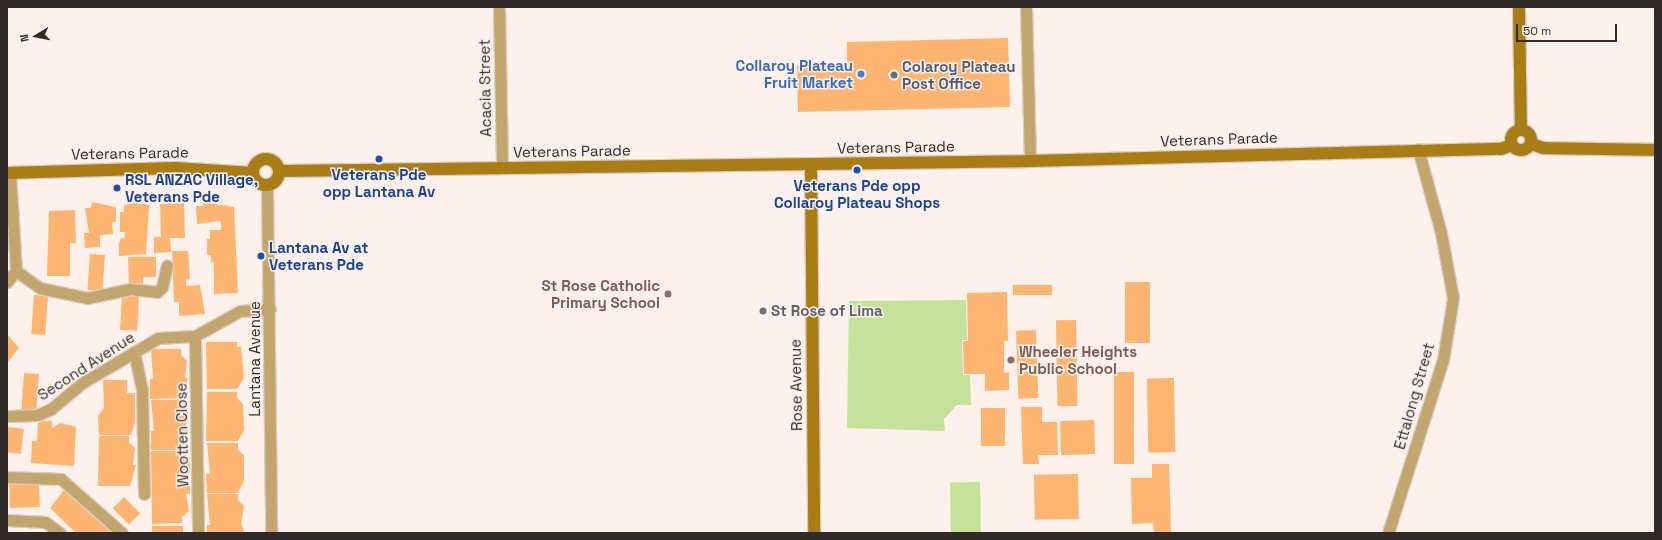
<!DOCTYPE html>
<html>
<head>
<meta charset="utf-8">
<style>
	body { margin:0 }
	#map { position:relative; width:1662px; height:540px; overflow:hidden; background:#fef1eb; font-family:"Space Grotesk",sans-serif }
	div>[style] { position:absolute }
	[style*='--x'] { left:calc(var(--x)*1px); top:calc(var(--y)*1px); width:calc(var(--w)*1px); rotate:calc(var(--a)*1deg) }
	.green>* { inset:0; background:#c5e29b; transform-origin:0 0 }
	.building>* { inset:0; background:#feb571; transform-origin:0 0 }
	.roads { filter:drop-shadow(1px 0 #d9cdc8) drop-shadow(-1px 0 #d9cdc8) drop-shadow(0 1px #d9cdc8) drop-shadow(0 -1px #d9cdc8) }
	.street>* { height:11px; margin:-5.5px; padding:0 5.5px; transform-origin:5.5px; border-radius:5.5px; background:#c3a56e }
	.secondary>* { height:12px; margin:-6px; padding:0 6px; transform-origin:6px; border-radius:6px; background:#aa7d14 }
	.secondary>.ring { margin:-6px; padding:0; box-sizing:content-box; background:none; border:12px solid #aa7d14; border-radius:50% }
	.dots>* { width:11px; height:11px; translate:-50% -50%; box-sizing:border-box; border:2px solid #fef1eb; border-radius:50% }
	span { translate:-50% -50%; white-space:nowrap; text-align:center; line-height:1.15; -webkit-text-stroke:3px #fef1eb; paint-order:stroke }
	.shop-label { font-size:15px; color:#366cbe; font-weight:700 }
	.right { translate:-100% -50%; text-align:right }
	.service-label { font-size:15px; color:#4e5e75; font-weight:700 }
	.left { translate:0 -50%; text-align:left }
	.street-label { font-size:15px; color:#302b29 }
	.transit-label { font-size:15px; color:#164399; font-weight:700 }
	.education-label { font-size:15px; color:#785e54; font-weight:700 }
	.worship-label { font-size:15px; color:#5b616d; font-weight:700 }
	.frame { position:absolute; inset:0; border:8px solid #302b29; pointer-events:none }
	.north { position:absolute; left:16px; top:16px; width:40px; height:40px; -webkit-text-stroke:3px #fef1eb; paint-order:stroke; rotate:260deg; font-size:11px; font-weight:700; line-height:16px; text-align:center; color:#302b29 }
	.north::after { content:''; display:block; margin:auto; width:14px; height:18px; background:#302b29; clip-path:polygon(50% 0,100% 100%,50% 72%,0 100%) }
	.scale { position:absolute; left:1516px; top:24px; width:101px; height:18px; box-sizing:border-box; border:2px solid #302b29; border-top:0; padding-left:5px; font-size:12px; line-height:14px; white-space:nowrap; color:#302b29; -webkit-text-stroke:3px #fef1eb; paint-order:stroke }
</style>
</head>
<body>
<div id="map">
	<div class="green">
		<i style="clip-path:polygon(966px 300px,967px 340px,962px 340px,963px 375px,970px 375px,971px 405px,957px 405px,944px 419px,945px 431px,847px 428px,849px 301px)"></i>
		<i style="left:980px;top:482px;width:51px;height:30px;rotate:89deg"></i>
	</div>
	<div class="building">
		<i style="clip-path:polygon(1008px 38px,1010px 107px,798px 112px,797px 65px,847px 64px,847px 42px)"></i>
		<i style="clip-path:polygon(92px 202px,116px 207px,116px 222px,112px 222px,113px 234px,100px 235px,100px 247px,85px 248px,84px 233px,89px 233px,85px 208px,91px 208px)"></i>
		<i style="clip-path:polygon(203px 202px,234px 207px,238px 293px,214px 294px,214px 262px,211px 262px,211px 255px,207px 255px,207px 239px,210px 239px,210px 230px,221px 230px,221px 221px,197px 224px,196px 206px,203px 206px)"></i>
		<i style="clip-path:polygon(136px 203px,149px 205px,146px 254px,119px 256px,119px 244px,121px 238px,125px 238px,125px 232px,120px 232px,120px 212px,124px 212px,124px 205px)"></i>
		<i style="clip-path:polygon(184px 203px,185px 238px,170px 238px,171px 252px,154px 253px,154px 237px,161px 237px,160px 204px)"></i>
		<i style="clip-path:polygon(75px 210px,76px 243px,70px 243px,70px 276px,47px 276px,49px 211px)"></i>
		<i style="clip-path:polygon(172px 251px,188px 251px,190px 279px,186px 280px,186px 286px,200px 285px,205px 314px,179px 316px,179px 302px,174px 302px)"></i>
		<i style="left:90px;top:254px;width:15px;height:36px;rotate:4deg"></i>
		<i style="clip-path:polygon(128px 257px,156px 257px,156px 277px,143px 277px,143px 284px,129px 284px)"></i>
		<i style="left:1125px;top:282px;width:25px;height:61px"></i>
		<i style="left:1052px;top:285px;width:10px;height:39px;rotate:90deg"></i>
		<i style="clip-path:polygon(1007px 292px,1008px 341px,1004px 341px,1004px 373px,1009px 372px,1009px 390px,985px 391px,985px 374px,964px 374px,963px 341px,968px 341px,967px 293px)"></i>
		<i style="left:122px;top:294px;width:17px;height:36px;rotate:3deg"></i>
		<i style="left:34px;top:295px;width:14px;height:39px;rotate:4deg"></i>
		<i style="left:1076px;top:320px;width:86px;height:20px;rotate:89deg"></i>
		<i style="left:1036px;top:330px;width:68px;height:20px;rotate:88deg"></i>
		<i style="clip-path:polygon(7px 334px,19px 348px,7px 363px)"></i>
		<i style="clip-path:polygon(206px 342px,237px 342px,237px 347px,241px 347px,244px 378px,237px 389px,207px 389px)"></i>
		<i style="clip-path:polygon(151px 349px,181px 349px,181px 355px,187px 361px,185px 378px,188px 378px,182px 398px,150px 399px,150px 379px,153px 379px)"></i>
		<i style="left:1114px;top:372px;width:20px;height:92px"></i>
		<i style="left:24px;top:373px;width:15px;height:37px;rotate:4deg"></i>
		<i style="left:1174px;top:378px;width:74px;height:27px;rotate:89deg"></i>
		<i style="clip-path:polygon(103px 380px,127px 380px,127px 393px,135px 393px,135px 422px,131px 435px,99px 435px,98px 416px,104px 408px)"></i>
		<i style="clip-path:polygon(207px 392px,237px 392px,237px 398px,243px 404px,244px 430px,238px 441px,206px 441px)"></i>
		<i style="clip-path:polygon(151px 400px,182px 400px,182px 407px,188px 412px,185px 430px,188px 430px,182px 450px,151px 450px,151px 431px,154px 431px)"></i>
		<i style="clip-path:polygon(1021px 407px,1042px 407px,1042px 422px,1057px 422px,1058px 455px,1038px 455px,1039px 464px,1023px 464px)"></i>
		<i style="left:1005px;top:408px;width:38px;height:24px;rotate:90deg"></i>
		<i style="left:1094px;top:420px;width:34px;height:34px;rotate:88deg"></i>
		<i style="clip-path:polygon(43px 421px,52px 421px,52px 428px,60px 423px,76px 427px,74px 466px,31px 463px,32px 441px,37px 441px,38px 423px)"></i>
		<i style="left:7px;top:427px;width:17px;height:25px;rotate:7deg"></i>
		<i style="clip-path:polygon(99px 436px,129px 436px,129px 442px,135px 448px,133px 465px,136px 465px,130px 486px,98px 486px)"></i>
		<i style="clip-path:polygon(207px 443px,238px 443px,238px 450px,244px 455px,244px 481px,238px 493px,207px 493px,206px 474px,210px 474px)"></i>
		<i style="clip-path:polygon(151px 451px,184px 451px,190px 463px,190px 472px,184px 479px,190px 487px,190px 494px,186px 494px,189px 511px,182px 517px,182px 523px,152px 524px)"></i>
		<i style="clip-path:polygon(1152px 464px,1169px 464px,1171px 533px,1154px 533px,1153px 523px,1132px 524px,1131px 478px,1152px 478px)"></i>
		<i style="left:1078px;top:474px;width:45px;height:44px;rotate:89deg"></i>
		<i style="left:39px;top:482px;width:25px;height:30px;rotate:88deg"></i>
		<i style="clip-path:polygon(65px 489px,89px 509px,87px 512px,105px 523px,111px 530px,109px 533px,76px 533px,50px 508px)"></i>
		<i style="clip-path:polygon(207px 494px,238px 494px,238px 500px,244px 506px,241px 523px,244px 532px,207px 533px,207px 525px,210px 525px)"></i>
		<i style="left:124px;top:497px;width:23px;height:16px;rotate:45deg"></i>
		<i style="left:152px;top:526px;width:31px;height:7px"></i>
	</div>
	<div class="roads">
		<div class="street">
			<i style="--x:499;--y:7;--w:161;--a:88.9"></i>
			<i style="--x:1026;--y:7;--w:154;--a:88.5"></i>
			<i style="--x:267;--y:185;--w:348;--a:89.3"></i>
			<i style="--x:16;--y:271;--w:29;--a:35"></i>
			<i style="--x:40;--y:288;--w:48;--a:12"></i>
			<i style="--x:87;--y:298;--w:44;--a:-11.8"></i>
			<i style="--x:130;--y:289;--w:27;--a:6"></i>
			<i style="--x:157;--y:292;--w:7;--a:-45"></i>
			<i style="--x:162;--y:287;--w:22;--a:-77"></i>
			<i style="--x:7;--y:282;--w:14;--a:-51"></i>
			<i style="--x:16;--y:271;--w:98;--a:-93.5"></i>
			<i style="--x:195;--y:336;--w:197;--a:89.1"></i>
			<i style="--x:134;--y:352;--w:38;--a:78"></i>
			<i style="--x:142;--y:389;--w:105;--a:88.9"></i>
			<i style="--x:7;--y:416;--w:30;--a:-2"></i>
			<i style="--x:37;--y:415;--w:15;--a:-23"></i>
			<i style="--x:51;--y:409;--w:40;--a:-40"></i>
			<i style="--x:82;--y:383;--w:88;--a:-30.6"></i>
			<i style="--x:158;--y:338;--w:37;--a:-3"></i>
			<i style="--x:195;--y:336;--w:51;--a:-29.1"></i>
			<i style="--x:240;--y:311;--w:30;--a:-4"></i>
			<i style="--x:7;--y:477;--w:54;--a:2.1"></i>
			<i style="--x:61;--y:479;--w:81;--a:41.5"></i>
			<i style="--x:7;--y:520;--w:38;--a:3"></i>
			<i style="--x:45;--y:522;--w:19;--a:36"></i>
			<i style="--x:1388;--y:533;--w:182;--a:-72.4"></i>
			<i style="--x:1443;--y:360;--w:63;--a:-80.8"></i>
			<i style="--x:1453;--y:298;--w:66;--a:-100.5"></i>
			<i style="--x:1441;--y:233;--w:87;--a:-105.3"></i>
		</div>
		<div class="secondary">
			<i style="--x:1519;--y:7;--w:122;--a:89.1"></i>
			<i class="ring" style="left:1511px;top:130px;width:8px;height:8px"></i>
			<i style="--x:1531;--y:144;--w:13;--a:18"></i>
			<i style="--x:1543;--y:148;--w:112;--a:1"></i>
			<i class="ring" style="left:253px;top:159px;width:14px;height:14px"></i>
			<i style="--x:811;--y:164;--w:369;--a:89.5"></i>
			<i style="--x:279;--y:171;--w:751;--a:-0.76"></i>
			<i style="--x:1030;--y:161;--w:471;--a:-1.5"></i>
			<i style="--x:1501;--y:149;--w:12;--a:-20"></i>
			<i style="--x:7;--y:173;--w:168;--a:-1.7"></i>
			<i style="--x:175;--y:168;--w:78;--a:3.7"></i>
		</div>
	</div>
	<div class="dots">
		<i style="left:861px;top:74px;background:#3f7fe0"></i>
		<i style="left:894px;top:75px;background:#5c6f8a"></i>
		<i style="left:379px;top:159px;background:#1a4fb4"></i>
		<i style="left:857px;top:170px;background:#1a4fb4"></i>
		<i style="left:117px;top:188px;background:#1a4fb4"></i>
		<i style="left:261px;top:256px;background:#1a4fb4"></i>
		<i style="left:668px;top:294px;background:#8d6e63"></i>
		<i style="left:763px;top:311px;background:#6b7280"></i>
		<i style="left:1011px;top:360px;background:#8d6e63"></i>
	</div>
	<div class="shop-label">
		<span class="right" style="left:853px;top:74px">Collaroy Plateau<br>Fruit Market</span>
	</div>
	<div class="service-label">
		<span class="left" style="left:902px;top:75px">Colaroy Plateau<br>Post Office</span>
	</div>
	<div class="street-label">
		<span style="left:485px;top:88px;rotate:-91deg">Acacia Street</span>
		<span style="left:1219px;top:139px;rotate:-2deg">Veterans Parade</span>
		<span style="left:896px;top:147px;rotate:-1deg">Veterans Parade</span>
		<span style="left:572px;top:151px;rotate:-1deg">Veterans Parade</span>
		<span style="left:130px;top:153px;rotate:-1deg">Veterans Parade</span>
		<span style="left:255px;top:359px;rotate:-90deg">Lantana Avenue</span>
		<span style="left:86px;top:366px;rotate:-33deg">Second Avenue</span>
		<span style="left:796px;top:385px;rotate:-91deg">Rose Avenue</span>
		<span style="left:1414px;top:396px;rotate:-74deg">Ettalong Street</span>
		<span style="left:182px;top:435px;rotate:-91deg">Wootten Close</span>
	</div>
	<div class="transit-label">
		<span style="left:379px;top:183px">Veterans Pde<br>opp Lantana Av</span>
		<span class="left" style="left:125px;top:188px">RSL ANZAC Village,<br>Veterans Pde</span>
		<span style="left:857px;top:194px">Veterans Pde opp<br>Collaroy Plateau Shops</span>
		<span class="left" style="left:269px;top:256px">Lantana Av at<br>Veterans Pde</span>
	</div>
	<div class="education-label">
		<span class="right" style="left:660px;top:294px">St Rose Catholic<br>Primary School</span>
		<span class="left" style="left:1019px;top:360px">Wheeler Heights<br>Public School</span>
	</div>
	<div class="worship-label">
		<span class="left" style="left:771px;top:311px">St Rose of Lima</span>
	</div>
	<div class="frame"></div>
	<div class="north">N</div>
	<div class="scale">50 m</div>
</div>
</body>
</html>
